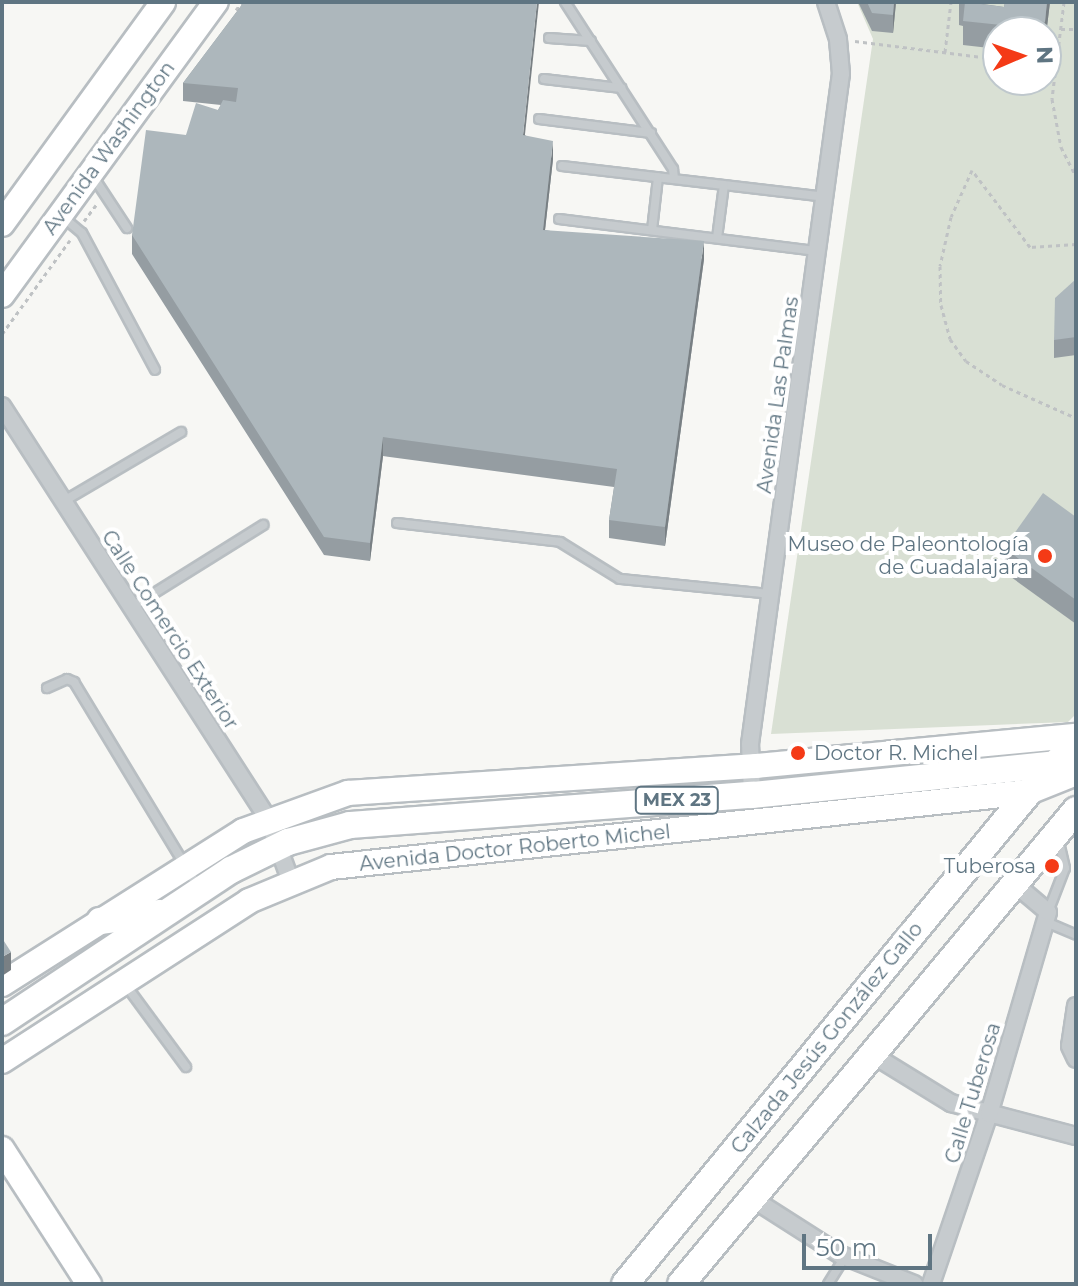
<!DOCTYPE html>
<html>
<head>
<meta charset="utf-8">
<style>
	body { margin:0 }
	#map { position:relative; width:1078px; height:1286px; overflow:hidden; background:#f7f7f4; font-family:Montserrat,sans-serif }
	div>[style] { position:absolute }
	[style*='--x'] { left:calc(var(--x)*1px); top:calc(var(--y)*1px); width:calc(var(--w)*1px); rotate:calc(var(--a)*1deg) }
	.green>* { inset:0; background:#d9e0d4 }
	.path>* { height:3px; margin-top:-1.5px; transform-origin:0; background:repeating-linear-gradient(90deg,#bfc2c4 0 4px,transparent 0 8px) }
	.roads { filter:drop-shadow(2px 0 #b8bec2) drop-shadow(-2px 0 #b8bec2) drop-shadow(0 2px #b8bec2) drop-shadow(0 -2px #b8bec2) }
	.service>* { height:8px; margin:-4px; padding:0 4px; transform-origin:4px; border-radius:4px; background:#c6cbce }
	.minor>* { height:16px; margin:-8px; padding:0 8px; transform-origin:8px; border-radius:8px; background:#c6cbce }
	.secondary>* { height:24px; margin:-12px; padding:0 12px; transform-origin:12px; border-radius:12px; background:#fff }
	.primary>* { height:26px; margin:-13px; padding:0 13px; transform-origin:13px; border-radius:13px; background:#fff }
	.wall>* { inset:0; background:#959da2 }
	.shaded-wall>* { inset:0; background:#798084 }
	.building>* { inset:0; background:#adb7bc }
	.dots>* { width:22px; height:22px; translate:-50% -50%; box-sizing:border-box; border:4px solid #fff; border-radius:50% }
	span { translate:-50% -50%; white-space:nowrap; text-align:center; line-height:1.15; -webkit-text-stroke:8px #fff; paint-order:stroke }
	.shield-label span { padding:2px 6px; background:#fff; border:2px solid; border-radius:6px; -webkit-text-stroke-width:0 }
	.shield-label { font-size:18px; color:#5f7582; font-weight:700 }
	.street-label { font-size:20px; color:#5f7582 }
	.poi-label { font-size:20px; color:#5f7582 }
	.right { translate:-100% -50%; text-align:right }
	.left { translate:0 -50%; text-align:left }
	.frame { position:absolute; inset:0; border:4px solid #5f7582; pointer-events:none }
	.north { position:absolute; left:982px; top:16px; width:80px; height:80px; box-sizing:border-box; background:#fff; border:2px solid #bfc8cd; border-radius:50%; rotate:88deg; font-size:22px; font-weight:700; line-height:32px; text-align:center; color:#5f7582 }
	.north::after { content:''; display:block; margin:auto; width:28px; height:36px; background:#f43a16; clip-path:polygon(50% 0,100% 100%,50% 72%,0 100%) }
	.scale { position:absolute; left:802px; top:1234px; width:130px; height:36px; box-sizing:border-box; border:4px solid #5f7582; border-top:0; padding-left:10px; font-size:24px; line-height:28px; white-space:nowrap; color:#5f7582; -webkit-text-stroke:6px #fff; paint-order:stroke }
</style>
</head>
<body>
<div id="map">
	<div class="green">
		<i style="clip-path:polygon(evenodd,857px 2px,1076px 2px,1076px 714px,1068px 722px,771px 734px,873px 39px,857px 2px,998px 32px,1046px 32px,1046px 80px,998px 80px,998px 32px)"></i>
	</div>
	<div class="path">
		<i style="--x:1064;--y:2;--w:98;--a:97.1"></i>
		<i style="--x:1052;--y:99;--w:49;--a:79.4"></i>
		<i style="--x:1061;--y:147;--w:33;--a:63"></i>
		<i style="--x:236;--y:10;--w:10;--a:-53"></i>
		<i style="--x:1061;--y:29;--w:15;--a:0"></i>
		<i style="--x:855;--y:41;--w:144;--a:7.2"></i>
		<i style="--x:945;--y:52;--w:50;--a:-83.2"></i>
		<i style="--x:1046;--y:65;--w:10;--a:6"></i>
		<i style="--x:84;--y:221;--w:20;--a:-53"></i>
		<i style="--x:1076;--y:244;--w:46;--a:176.3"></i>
		<i style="--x:1030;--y:247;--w:96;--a:-127"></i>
		<i style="--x:972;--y:170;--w:51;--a:114.1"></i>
		<i style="--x:951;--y:217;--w:50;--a:102.7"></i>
		<i style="--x:940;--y:266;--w:39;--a:89"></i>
		<i style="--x:941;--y:305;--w:35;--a:75"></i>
		<i style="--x:950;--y:339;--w:27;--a:54"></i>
		<i style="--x:966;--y:361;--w:43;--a:33.7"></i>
		<i style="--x:1002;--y:385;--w:81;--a:24"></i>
		<i style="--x:2;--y:334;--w:116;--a:-54.1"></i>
	</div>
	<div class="roads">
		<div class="service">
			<i style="--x:565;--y:2;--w:199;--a:57.1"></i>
			<i style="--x:673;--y:169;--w:10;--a:84"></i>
			<i style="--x:549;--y:38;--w:42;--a:4.1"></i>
			<i style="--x:544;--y:79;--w:78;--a:6.7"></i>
			<i style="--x:539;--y:119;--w:113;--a:7.1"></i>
			<i style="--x:562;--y:166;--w:264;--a:6.7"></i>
			<i style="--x:94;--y:178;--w:60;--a:56.6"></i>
			<i style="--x:64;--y:218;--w:23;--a:40"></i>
			<i style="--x:82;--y:233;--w:155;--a:61.9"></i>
			<i style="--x:559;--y:219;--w:260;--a:7.1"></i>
			<i style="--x:652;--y:230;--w:53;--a:-83.5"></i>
			<i style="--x:717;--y:238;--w:53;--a:-82.5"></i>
			<i style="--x:64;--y:501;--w:136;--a:-30.5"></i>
			<i style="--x:397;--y:523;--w:164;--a:6.6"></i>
			<i style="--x:560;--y:542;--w:70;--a:31.7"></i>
			<i style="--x:620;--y:579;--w:151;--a:5.7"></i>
			<i style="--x:132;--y:607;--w:155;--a:-32"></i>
			<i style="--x:47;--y:688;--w:22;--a:-24"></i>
			<i style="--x:67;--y:679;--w:8;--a:23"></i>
			<i style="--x:74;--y:682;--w:241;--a:58.8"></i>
			<i style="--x:1048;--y:912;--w:47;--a:-68.9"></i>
			<i style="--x:1065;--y:868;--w:31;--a:-103"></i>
			<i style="--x:1046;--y:922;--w:33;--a:23"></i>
			<i style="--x:125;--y:984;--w:103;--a:53.7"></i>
			<i style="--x:828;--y:1284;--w:32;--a:-58"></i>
		</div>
		<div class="minor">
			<i style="--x:2;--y:406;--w:491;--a:57.2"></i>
			<i style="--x:268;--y:819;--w:67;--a:69.9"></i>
			<i style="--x:752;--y:795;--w:51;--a:-92.2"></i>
			<i style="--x:750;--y:744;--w:676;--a:-82.27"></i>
			<i style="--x:841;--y:74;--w:35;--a:-95"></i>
			<i style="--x:838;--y:39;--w:39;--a:-108"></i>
			<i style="--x:1076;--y:1006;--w:40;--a:98.5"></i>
			<i style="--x:1070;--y:1046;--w:14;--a:65"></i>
			<i style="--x:873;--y:1055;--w:92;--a:31.6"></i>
			<i style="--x:951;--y:1103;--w:129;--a:14.8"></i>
			<i style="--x:753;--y:1199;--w:104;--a:32.5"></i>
			<i style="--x:841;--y:1255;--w:79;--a:21.7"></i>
			<i style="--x:931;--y:1284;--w:180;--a:-71.2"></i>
			<i style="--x:989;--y:1114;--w:210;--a:-73.7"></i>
			<i style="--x:1048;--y:912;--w:42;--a:-139.8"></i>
		</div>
		<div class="secondary">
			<i style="--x:2;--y:224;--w:274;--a:-54"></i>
			<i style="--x:2;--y:295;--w:363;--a:-53.9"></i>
			<i style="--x:2;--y:984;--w:285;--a:-32.4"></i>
			<i style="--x:243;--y:831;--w:112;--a:-19.9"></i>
			<i style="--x:348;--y:793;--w:409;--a:-3.8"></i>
			<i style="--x:756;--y:766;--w:321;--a:-5.4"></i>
			<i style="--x:2;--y:1061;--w:294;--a:-32.9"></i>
			<i style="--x:249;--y:901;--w:89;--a:-22.5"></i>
			<i style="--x:331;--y:867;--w:702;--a:-6.13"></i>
			<i style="--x:1029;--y:792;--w:51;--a:-22"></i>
			<i style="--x:2;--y:1149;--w:161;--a:57.2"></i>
		</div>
		<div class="primary">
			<i style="--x:100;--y:921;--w:61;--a:-7.6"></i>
			<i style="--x:2;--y:1022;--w:275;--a:-33.6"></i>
			<i style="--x:231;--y:870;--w:64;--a:-26.2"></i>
			<i style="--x:288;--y:842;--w:64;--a:-15.3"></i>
			<i style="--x:350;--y:825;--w:403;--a:-4.3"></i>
			<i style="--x:752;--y:795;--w:326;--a:-5.8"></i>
			<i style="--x:625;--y:1284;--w:637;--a:-50.61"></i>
			<i style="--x:1029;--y:792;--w:69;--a:-46.8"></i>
			<i style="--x:681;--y:1284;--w:617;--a:-50.19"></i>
		</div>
	</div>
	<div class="wall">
		<i style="clip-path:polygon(244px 2px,525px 135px,553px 159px,545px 230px,704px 259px,665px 546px,609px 538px,609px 520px,614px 487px,383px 456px,370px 561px,324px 555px,132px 254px,132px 235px,186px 135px,218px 110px,221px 105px,183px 101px,183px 83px)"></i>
		<i style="clip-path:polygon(858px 2px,896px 2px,893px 33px,872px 31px)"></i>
		<i style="clip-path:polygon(959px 2px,984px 2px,983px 4px,1004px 7px,1005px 2px,1050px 2px,1046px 35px,1046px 32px,998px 32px,998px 49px,963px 45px,963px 26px,959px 25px)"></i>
		<i style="clip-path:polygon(1076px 279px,1076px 355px,1054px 358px,1054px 340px)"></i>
		<i style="clip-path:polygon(1076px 517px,1076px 624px,1004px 572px,1004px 548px)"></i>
	</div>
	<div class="shaded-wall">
		<i style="clip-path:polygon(537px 2px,539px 2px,523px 153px,523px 135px)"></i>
		<i style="clip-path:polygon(894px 2px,896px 2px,893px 33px,893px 15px)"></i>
		<i style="clip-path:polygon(1047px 2px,1050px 2px,1046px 35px,1046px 32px,1045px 32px,1045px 22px)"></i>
		<i style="clip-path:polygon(553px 141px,553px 159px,543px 248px,543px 230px)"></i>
		<i style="clip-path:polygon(704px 241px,704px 259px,665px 546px,665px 527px)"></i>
		<i style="clip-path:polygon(383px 437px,383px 456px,370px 561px,370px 543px)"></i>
		<i style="clip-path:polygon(11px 952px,11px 970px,2px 976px,2px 957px)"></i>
	</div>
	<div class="building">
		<i style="clip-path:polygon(244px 2px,537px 2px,523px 135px,553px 141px,543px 230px,704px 241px,665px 527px,609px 520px,617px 469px,383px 437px,370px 543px,324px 537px,132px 235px,146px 130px,186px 135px,196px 103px,218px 110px,223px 100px,236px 102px,238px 88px,183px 83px)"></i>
		<i style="clip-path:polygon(867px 2px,894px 2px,893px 15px,872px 13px)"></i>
		<i style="clip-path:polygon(963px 2px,981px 2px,981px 4px,1004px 7px,1005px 2px,1047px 2px,1045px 22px,1029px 20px,1029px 28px,963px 21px,965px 2px)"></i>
		<i style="clip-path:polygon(1076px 279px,1076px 337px,1054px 340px,1055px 298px)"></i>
		<i style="clip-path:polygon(1043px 493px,1076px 517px,1076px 600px,1004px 548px)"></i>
		<i style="clip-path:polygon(2px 938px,11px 952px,2px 957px)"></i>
	</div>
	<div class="dots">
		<i style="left:1045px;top:556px;background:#f43a16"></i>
		<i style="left:798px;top:753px;background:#f43a16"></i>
		<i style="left:1052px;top:866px;background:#f43a16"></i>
	</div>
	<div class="shield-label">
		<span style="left:677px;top:800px">MEX 23</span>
	</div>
	<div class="street-label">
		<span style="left:109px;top:148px;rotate:-54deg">Avenida Washington</span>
		<span style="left:778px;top:395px;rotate:-82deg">Avenida Las Palmas</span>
		<span style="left:170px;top:630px;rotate:57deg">Calle Comercio Exterior</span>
		<span style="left:515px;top:848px;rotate:-6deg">Avenida Doctor Roberto Michel</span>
		<span style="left:827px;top:1038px;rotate:-51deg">Calzada Jesús González Gallo</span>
		<span style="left:973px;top:1093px;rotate:-73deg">Calle Tuberosa</span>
	</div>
	<div class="poi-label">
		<span class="right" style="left:1029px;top:556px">Museo de Paleontología<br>de Guadalajara</span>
		<span class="left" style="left:814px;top:753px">Doctor R. Michel</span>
		<span class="right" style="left:1036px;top:866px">Tuberosa</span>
	</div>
	<div class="frame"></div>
	<div class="north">N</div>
	<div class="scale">50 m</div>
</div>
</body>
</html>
